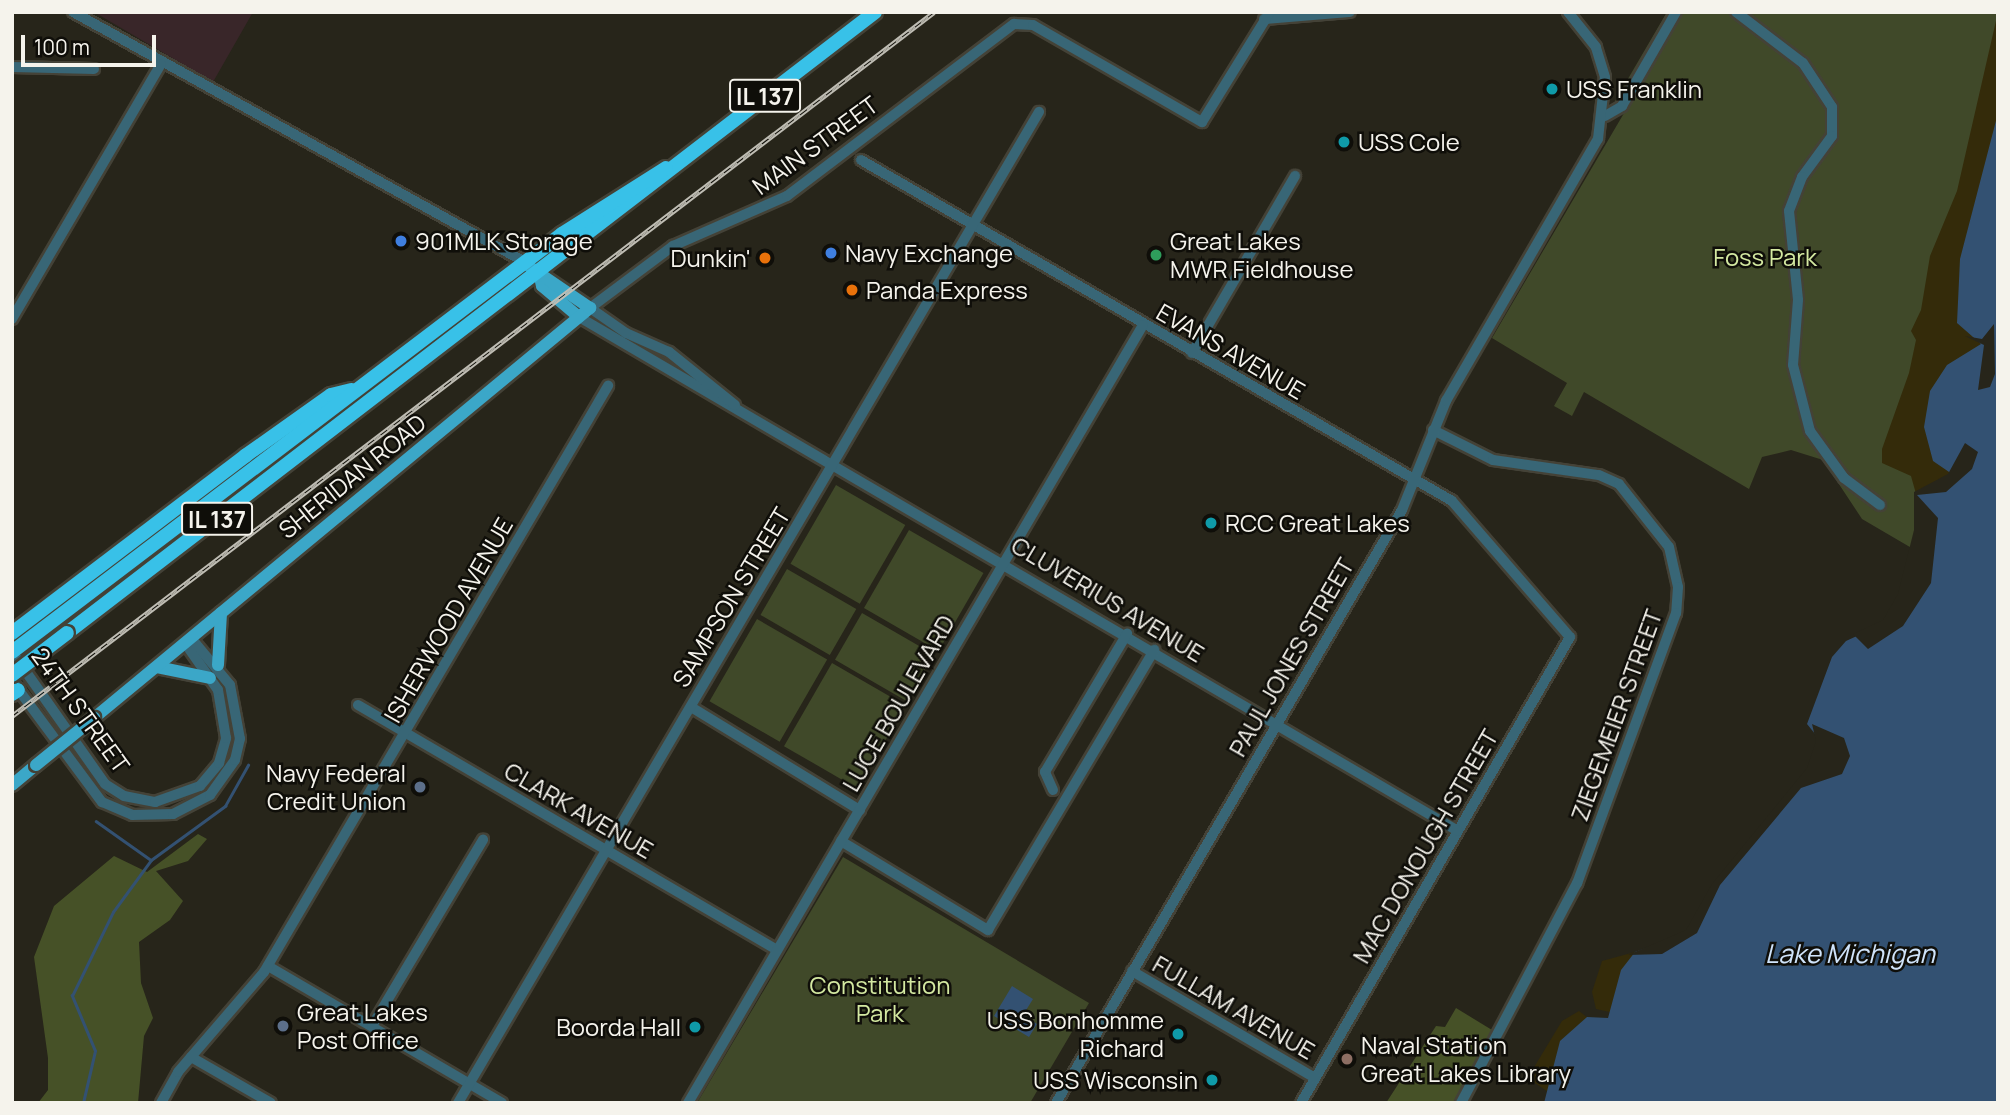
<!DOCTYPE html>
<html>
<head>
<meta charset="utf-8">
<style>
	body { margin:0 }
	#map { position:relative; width:2010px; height:1115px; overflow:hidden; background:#27251a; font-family:Manrope,sans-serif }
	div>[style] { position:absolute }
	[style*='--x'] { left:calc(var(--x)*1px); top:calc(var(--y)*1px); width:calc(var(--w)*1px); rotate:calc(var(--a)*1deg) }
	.industrial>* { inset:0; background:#392629 }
	.green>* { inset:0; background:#404929; transform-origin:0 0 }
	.forest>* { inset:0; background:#465127 }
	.sand>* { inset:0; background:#342b0a }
	.water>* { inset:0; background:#335172 }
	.pier>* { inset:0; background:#27251a }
	.stream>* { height:2.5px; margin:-1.25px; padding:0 1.25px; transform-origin:1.25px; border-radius:1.25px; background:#335172 }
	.roads { filter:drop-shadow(2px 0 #444237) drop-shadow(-2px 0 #444237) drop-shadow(0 2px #444237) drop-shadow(0 -2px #444237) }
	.minor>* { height:10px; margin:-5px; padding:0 5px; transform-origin:5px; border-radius:5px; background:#386676 }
	.major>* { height:12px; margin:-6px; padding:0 6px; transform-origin:6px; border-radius:6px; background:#3ba7c8 }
	.highway>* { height:14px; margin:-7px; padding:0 7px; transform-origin:7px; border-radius:7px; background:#38c1e8 }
	.rail>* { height:5px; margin-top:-2.5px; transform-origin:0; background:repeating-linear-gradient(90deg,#0f0e09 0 8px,#bfbdb4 0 16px); box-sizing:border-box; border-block:2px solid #bfbdb4 }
	.bridges { filter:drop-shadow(2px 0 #444237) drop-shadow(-2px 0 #444237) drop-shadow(0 2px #444237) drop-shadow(0 -2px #444237) }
	.major-bridge>* { height:12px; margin:-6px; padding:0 6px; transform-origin:6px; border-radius:6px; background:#3ba7c8 }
	.highway-bridge>* { height:14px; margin:-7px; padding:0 7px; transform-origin:7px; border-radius:7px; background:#38c1e8 }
	.dots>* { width:19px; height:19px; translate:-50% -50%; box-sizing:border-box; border:4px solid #0f0e09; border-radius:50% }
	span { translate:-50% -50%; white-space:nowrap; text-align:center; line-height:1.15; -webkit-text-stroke:5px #0f0e09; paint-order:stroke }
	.shield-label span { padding:2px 5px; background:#0f0e09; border:2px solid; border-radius:5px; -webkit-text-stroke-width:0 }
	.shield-label { font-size:23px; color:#f5f3ec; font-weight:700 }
	.poi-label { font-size:24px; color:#f5f3ec }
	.left { translate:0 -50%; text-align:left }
	.right { translate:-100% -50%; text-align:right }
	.street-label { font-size:24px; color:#f5f3ec }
	.park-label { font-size:24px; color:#d4e9a1 }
	.water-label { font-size:26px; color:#d0e4fb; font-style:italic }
	.frame { position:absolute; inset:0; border:14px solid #f5f3ec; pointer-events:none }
	.scale { position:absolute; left:21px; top:35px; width:135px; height:32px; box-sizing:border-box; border:4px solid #f5f3ec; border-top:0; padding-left:9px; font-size:21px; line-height:24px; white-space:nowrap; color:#f5f3ec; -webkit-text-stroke:5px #0f0e09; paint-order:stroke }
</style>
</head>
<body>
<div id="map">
	<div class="industrial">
		<i style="clip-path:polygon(94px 12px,253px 12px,213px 82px)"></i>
	</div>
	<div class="green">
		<i style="clip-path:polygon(1667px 12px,1998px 12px,1998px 113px,1915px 550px,1862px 519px,1823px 460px,1791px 450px,1762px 457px,1749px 489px,1584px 392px,1572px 416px,1554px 406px,1567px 383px,1492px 338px,1627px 108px,1615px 101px)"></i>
		<i style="left:836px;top:485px;width:80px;height:91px;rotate:30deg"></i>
		<i style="left:909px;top:530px;width:86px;height:90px;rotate:30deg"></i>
		<i style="left:787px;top:569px;width:80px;height:53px;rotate:30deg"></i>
		<i style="left:862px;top:613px;width:83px;height:54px;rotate:30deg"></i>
		<i style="left:757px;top:619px;width:81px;height:95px;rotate:30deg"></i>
		<i style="left:832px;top:663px;width:85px;height:96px;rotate:30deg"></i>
		<i style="clip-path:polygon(843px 857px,1089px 1003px,1030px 1103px,697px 1103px)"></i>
	</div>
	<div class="forest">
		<i style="clip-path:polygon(198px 834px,207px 839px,188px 861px,156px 871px,183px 901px,170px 920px,139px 942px,141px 983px,153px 1018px,144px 1036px,138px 1103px,38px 1103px,48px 1090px,48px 1058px,34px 957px,54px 906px,114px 856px,147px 872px)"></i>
		<i style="clip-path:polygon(1456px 1008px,1492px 1030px,1453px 1103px,1386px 1103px,1436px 1026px,1445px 1027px)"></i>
	</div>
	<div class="sand">
		<i style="clip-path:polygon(1998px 12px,1998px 357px,1978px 460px,1918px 501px,1911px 476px,1882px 463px,1882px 449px,1909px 373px,1916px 340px,1911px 331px,1921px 310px,1930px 256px,1957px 191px)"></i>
		<i style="clip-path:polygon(1635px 952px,1628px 1016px,1596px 1009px,1592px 992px,1602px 961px)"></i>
		<i style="clip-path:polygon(1579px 1011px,1601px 1028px,1564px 1103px,1535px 1083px,1533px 1069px,1562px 1021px)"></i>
	</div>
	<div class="water">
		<i style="clip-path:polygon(1998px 113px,1998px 1103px,1544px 1103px,1560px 1041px,1587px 1017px,1608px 1018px,1621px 970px,1635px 952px,1689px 932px,1714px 886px,1810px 770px,1820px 740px,1807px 724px,1832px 657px,1846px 641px,1885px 623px,1901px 596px,1913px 558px,1917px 493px,1952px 474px,1933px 461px,1924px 427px,1930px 391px,1947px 365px,1981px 344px,1957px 323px,1960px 259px)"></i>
		<i style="clip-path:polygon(1012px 986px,1033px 999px,1023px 1015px,1037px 1024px,1029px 1037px,994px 1016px)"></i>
	</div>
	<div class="pier">
		<i style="clip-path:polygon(1994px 324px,1995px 374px,1990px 387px,1978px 390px,1984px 345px,1965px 336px,1982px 339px)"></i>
		<i style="clip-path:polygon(1965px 443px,1978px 452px,1972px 469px,1946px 492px,1917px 495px,1938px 518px,1931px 583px,1903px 626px,1868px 649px,1853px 634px,1883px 620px,1898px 594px,1914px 530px,1914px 492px,1948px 474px)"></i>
		<i style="clip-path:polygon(1812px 724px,1844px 738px,1850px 756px,1842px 774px,1801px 788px,1720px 885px,1697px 933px,1662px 954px,1628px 955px,1686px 930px,1712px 884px,1807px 768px,1816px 741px)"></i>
	</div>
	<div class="stream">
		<i style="--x:96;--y:821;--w:67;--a:35.3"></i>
		<i style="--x:83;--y:1103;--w:53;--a:-77"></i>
		<i style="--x:95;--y:1051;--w:60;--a:-112.7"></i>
		<i style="--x:72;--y:996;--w:93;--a:-64"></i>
		<i style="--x:113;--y:912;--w:64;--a:-53.8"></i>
		<i style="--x:151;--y:860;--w:92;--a:-36.1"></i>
		<i style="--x:225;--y:806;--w:47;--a:-60.7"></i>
	</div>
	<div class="roads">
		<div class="minor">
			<i style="--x:73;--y:12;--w:517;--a:28.95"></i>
			<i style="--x:1736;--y:12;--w:84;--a:37.3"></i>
			<i style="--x:1803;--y:63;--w:53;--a:56.6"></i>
			<i style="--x:1832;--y:107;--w:29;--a:90"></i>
			<i style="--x:1832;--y:136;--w:51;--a:126.2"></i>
			<i style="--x:1802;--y:177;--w:36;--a:111"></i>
			<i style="--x:1789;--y:211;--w:89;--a:84.2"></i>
			<i style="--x:1798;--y:300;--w:65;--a:94.4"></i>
			<i style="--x:1793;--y:365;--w:68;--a:75.6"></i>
			<i style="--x:1810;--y:431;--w:58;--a:54.1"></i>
			<i style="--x:1844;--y:478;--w:45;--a:36.9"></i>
			<i style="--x:1264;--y:19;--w:86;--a:-4.7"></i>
			<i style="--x:12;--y:67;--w:82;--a:1.4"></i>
			<i style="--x:1605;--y:116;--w:20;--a:-30"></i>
			<i style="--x:1622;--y:106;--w:108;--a:-60.1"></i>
			<i style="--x:861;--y:160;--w:682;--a:29.98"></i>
			<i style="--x:1452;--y:501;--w:180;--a:49.1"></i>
			<i style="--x:1570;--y:637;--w:538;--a:120"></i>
			<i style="--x:579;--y:317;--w:1018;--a:30.32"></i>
			<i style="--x:12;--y:319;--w:295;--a:-59.7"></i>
			<i style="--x:1192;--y:353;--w:205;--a:-59.8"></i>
			<i style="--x:735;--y:405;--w:85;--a:-141.2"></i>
			<i style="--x:669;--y:352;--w:47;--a:-156.2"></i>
			<i style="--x:626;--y:333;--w:44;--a:-145.2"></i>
			<i style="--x:590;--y:308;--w:104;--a:-36.8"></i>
			<i style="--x:673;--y:246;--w:124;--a:-23.7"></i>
			<i style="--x:787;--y:196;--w:285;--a:-37.2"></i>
			<i style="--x:1014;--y:24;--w:19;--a:3"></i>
			<i style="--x:1033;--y:25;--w:195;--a:29.9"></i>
			<i style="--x:1202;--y:122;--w:129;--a:-58.3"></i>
			<i style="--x:1433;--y:430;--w:67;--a:26.6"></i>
			<i style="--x:1493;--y:460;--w:107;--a:8.1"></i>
			<i style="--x:1599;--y:475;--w:22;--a:24"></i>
			<i style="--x:1619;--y:484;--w:80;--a:51.6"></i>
			<i style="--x:1669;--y:547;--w:41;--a:77.3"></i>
			<i style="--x:1678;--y:587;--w:26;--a:94"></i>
			<i style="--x:1676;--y:613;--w:288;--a:110.1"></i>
			<i style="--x:1577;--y:883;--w:249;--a:117.8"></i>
			<i style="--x:12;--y:652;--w:161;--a:54.8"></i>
			<i style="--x:105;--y:784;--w:22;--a:32"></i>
			<i style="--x:124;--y:796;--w:32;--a:11"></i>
			<i style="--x:155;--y:802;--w:48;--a:-19.6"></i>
			<i style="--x:200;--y:786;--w:30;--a:-50"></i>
			<i style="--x:219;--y:763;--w:26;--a:-74"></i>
			<i style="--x:226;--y:738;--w:49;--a:-99.5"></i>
			<i style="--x:218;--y:690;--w:57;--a:-125.1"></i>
			<i style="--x:12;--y:681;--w:151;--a:53.4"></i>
			<i style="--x:102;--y:802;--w:33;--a:23"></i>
			<i style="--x:132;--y:815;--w:41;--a:-1.4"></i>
			<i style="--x:173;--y:814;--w:42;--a:-27.2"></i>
			<i style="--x:210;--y:795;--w:43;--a:-54.5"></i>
			<i style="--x:235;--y:760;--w:22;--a:-77"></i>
			<i style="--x:240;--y:739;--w:55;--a:-100.5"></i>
			<i style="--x:230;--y:685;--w:61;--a:-129.7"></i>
			<i style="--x:358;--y:705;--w:485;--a:30.3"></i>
			<i style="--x:691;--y:707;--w:198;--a:31.4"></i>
			<i style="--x:1053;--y:790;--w:20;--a:-114"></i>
			<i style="--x:1045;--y:772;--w:161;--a:-59.3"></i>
			<i style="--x:841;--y:841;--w:172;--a:31.2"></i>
			<i style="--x:988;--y:930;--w:326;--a:-59.3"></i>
			<i style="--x:268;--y:966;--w:271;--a:30.3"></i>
			<i style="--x:1132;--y:971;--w:212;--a:30.3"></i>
			<i style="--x:372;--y:1026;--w:217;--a:-59.2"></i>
			<i style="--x:191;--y:1057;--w:92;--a:29.9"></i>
			<i style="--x:161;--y:1103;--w:35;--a:-61"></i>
			<i style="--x:178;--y:1072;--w:132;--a:-49.3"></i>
			<i style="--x:264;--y:972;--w:680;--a:-59.59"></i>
			<i style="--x:458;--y:1103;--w:1149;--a:-59.62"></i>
			<i style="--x:688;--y:1103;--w:901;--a:-59.68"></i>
			<i style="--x:1056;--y:1103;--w:687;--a:-59.74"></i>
			<i style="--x:1402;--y:510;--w:118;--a:-68"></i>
			<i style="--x:1446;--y:401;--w:303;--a:-59.9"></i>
			<i style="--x:1598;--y:139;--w:62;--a:-83.6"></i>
			<i style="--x:1605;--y:77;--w:31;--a:-107"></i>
			<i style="--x:1596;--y:47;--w:45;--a:-128.7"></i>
		</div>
		<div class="major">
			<i style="--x:539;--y:273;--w:13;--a:77"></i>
			<i style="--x:542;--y:286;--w:48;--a:40"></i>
			<i style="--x:218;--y:665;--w:52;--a:-86.7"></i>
			<i style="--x:157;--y:667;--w:54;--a:11.7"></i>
			<i style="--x:94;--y:718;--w:644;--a:-39.58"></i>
			<i style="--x:590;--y:308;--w:73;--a:-145.7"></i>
			<i style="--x:12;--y:785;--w:31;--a:-40"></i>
		</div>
		<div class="highway">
			<i style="--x:12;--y:633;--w:293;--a:-37.2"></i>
			<i style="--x:245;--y:456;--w:105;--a:-35.3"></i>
			<i style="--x:331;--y:395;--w:21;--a:-14"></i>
			<i style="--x:67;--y:633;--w:1019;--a:-37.54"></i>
			<i style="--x:12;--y:652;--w:691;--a:-37.23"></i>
			<i style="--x:562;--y:234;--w:123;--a:-32.4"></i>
			<i style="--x:12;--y:694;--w:7;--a:-34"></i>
		</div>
	</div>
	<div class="rail">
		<i style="--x:12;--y:716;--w:1160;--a:-37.36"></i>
	</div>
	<div class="bridges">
		<div class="major-bridge">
			<i style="--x:36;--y:765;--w:75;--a:-39"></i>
		</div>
		<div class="highway-bridge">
			<i style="--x:12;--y:675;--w:69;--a:-37.4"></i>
		</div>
	</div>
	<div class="dots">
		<i style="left:1552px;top:89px;background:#0f9aa8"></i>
		<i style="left:1344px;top:142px;background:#0f9aa8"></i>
		<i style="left:401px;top:241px;background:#3f7fe0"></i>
		<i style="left:831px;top:253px;background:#3f7fe0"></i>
		<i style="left:1156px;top:255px;background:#2e9e5b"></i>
		<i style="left:765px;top:258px;background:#e8710a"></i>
		<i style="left:852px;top:290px;background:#e8710a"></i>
		<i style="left:1211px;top:523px;background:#0f9aa8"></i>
		<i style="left:420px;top:787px;background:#5c6f8a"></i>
		<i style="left:283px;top:1026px;background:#5c6f8a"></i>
		<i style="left:695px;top:1027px;background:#0f9aa8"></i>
		<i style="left:1178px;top:1034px;background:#0f9aa8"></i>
		<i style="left:1347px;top:1059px;background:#8d6e63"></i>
		<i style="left:1212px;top:1080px;background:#0f9aa8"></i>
	</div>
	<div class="shield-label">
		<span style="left:765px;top:96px">IL 137</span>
		<span style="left:217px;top:519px">IL 137</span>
	</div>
	<div class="poi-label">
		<span class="left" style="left:1566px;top:89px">USS Franklin</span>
		<span class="left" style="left:1358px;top:142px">USS Cole</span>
		<span class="left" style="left:415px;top:241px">901MLK Storage</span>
		<span class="left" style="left:1170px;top:255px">Great Lakes<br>MWR Fieldhouse</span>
		<span class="left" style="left:845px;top:253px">Navy Exchange</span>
		<span class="right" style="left:751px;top:258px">Dunkin'</span>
		<span class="left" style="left:866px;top:290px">Panda Express</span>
		<span class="left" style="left:1225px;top:523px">RCC Great Lakes</span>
		<span class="right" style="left:406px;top:787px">Navy Federal<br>Credit Union</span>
		<span class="left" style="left:297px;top:1026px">Great Lakes<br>Post Office</span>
		<span class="right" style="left:1164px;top:1034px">USS Bonhomme<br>Richard</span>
		<span class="right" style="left:681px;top:1027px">Boorda Hall</span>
		<span class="left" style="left:1361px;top:1059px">Naval Station<br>Great Lakes Library</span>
		<span class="right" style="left:1198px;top:1080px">USS Wisconsin</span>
	</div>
	<div class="street-label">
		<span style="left:815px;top:145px;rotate:-36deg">MAIN STREET</span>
		<span style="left:1231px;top:351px;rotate:30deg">EVANS AVENUE</span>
		<span style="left:352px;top:476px;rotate:-39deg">SHERIDAN ROAD</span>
		<span style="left:731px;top:597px;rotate:-59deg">SAMPSON STREET</span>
		<span style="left:1108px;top:599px;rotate:31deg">CLUVERIUS AVENUE</span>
		<span style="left:448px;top:620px;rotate:-60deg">ISHERWOOD AVENUE</span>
		<span style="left:1291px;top:657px;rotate:-60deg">PAUL JONES STREET</span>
		<span style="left:898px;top:703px;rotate:-60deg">LUCE BOULEVARD</span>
		<span style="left:81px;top:710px;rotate:54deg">24TH STREET</span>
		<span style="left:1616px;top:715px;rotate:-70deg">ZIEGEMEIER STREET</span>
		<span style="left:579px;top:810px;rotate:30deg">CLARK AVENUE</span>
		<span style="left:1425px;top:846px;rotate:-60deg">MAC DONOUGH STREET</span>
		<span style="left:1234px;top:1007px;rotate:30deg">FULLAM AVENUE</span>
	</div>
	<div class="park-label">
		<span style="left:1765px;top:257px">Foss Park</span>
		<span style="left:880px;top:999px">Constitution<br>Park</span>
	</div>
	<div class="water-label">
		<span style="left:1850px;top:954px">Lake Michigan</span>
	</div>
	<div class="frame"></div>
	<div class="scale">100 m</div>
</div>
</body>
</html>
